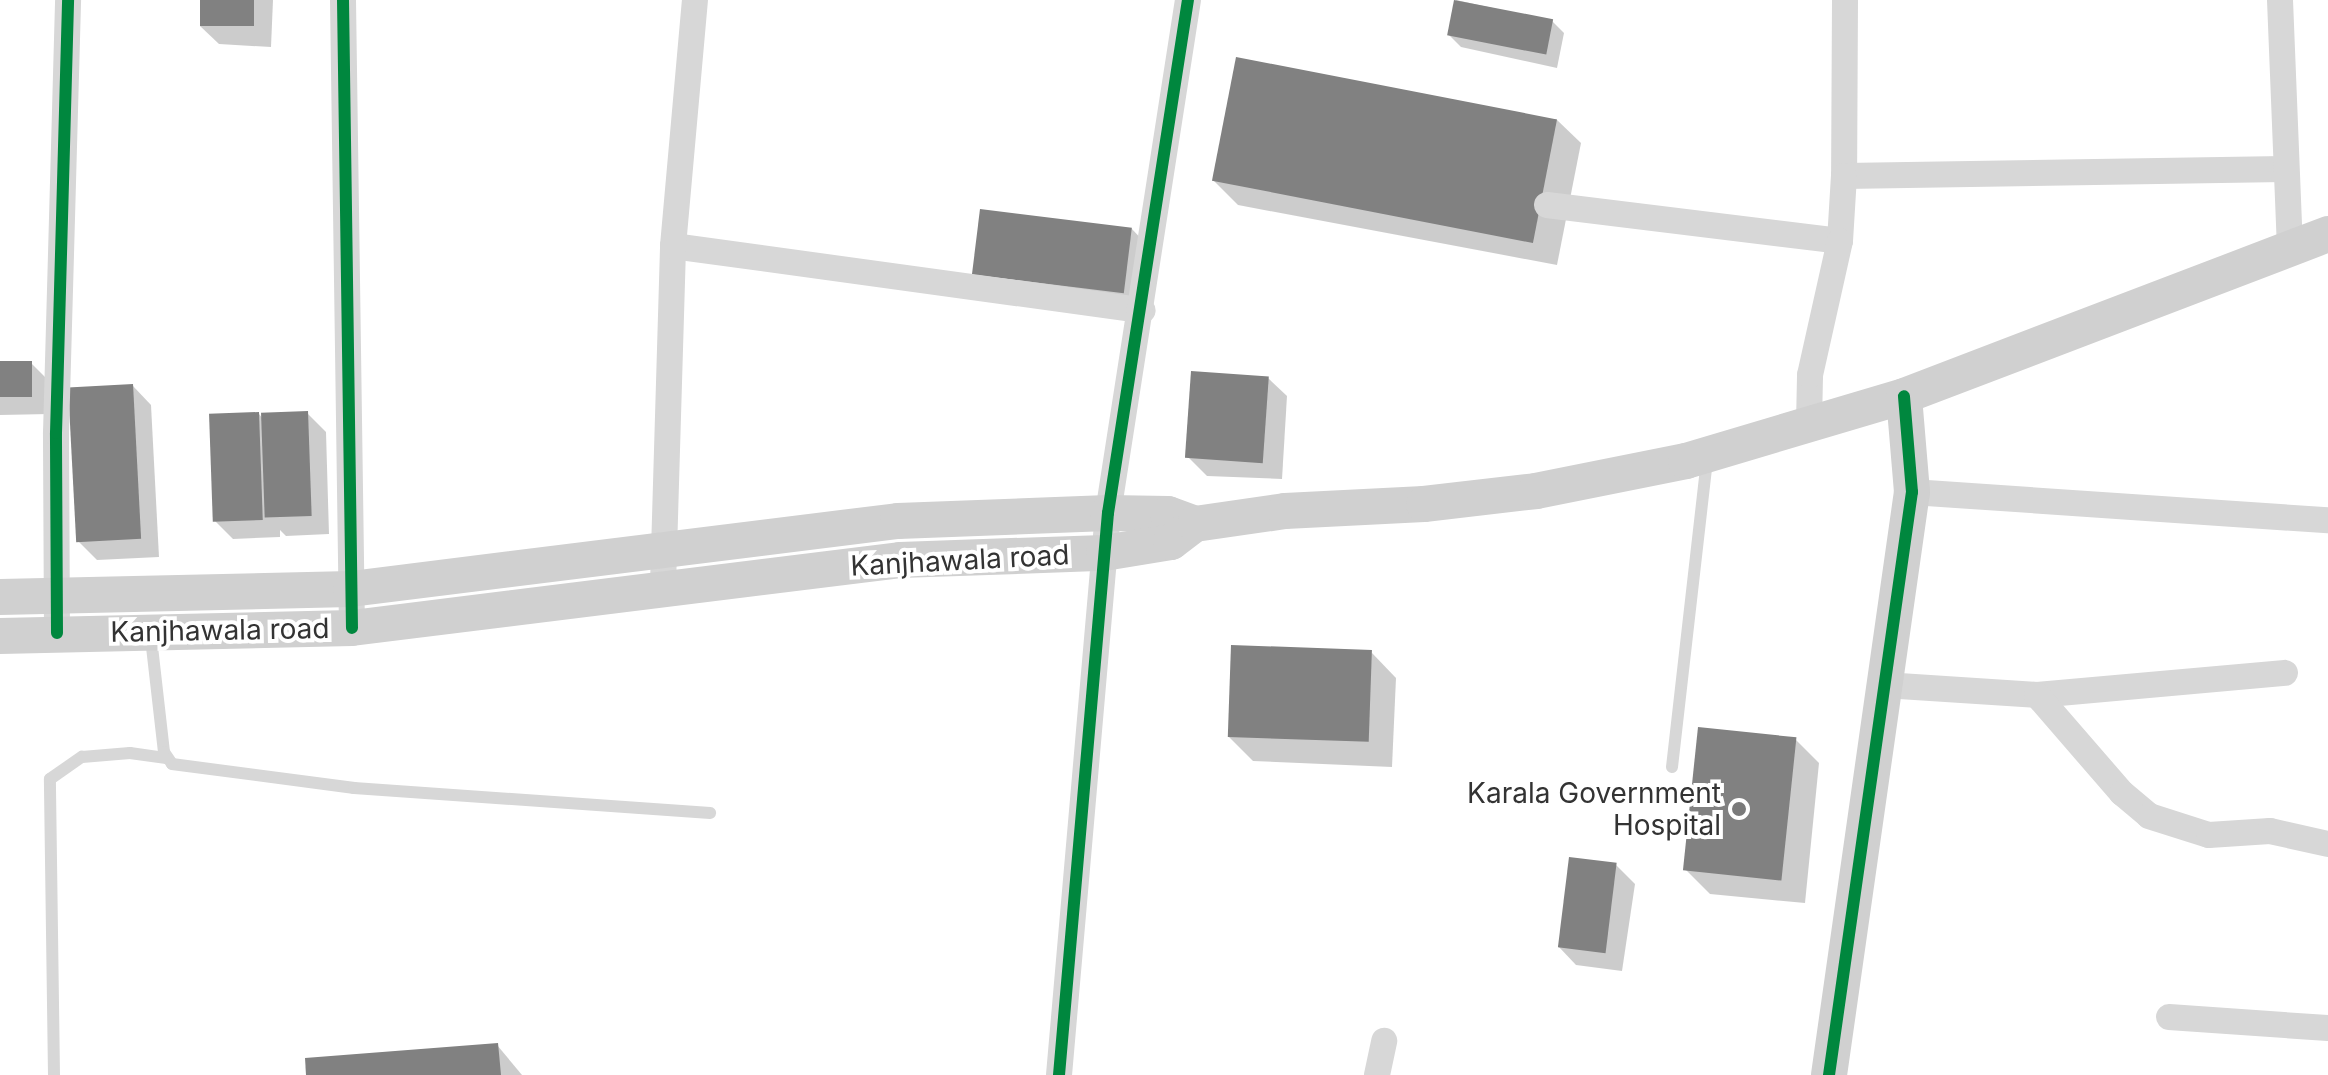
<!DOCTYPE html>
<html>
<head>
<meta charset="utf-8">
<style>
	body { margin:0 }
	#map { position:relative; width:2328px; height:1075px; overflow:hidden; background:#fff; font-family:Inter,sans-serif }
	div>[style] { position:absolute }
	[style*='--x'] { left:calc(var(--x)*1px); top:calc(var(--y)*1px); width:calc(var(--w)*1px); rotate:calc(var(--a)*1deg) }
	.shadow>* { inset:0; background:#0003 }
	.building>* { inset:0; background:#818181; transform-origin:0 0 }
	.lane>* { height:12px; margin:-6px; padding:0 6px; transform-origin:6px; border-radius:6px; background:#d7d7d7 }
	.street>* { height:26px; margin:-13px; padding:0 13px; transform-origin:13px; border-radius:13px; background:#d7d7d7 }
	.secondary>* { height:36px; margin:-18px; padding:0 18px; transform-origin:18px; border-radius:18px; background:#d0d0d0 }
	.cycleway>* { height:12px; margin:-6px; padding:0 6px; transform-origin:6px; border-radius:6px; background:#00873e }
	.dots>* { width:22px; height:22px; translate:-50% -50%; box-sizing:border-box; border:4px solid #fff; border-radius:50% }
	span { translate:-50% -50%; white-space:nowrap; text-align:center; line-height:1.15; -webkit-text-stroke:8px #fff; paint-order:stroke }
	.street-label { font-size:28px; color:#333 }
	.poi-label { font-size:28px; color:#333 }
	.right { translate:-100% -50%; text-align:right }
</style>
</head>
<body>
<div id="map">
	<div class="shadow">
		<i style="clip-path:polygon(202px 0,273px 0,271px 47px,219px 44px,200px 26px)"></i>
		<i style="clip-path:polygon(1456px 0,1552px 21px,1564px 33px,1557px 68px,1461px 47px,1449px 35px)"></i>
		<i style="clip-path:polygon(1556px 119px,1581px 143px,1557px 265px,1238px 205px,1214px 181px)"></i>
		<i style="clip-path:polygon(1131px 228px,1149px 247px,1142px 310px,993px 293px)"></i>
		<i style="clip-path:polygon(0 363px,31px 363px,50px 382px,50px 414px,0 415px)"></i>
		<i style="clip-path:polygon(1268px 378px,1287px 396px,1282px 479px,1207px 476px,1188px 457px)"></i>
		<i style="clip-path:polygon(133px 386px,151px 405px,159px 557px,97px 560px,78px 541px)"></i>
		<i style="clip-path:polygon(307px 413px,326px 432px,329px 534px,286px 536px,280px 530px,280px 537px,233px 539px,214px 520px,259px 414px,263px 419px)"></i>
		<i style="clip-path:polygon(1372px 653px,1396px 678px,1392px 767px,1253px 761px,1228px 736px)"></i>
		<i style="clip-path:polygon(1795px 739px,1819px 763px,1805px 903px,1710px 894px,1685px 869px)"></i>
		<i style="clip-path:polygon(1616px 865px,1635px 884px,1622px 971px,1576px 965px,1558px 946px)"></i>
		<i style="clip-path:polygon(497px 1045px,522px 1075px,308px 1075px)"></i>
	</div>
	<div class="building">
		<i style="left:200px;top:0;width:54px;height:26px"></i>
		<i style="left:1454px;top:0;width:101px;height:36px;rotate:11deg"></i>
		<i style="left:1236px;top:57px;width:327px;height:126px;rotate:11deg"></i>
		<i style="left:980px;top:209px;width:153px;height:66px;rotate:7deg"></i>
		<i style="left:0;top:361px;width:32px;height:36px"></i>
		<i style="left:1191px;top:371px;width:78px;height:87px;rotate:4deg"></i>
		<i style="left:133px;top:384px;width:155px;height:65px;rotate:87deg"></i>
		<i style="left:308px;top:411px;width:105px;height:47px;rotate:88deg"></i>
		<i style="left:259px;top:412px;width:108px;height:50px;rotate:88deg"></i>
		<i style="left:1231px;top:645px;width:141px;height:92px;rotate:2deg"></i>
		<i style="left:1698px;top:727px;width:99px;height:144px;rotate:6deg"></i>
		<i style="left:1569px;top:857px;width:48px;height:91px;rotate:7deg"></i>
		<i style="clip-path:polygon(498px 1043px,501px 1075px,306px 1075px,305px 1058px)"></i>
	</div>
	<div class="lane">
		<i style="--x:151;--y:638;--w:115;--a:83.5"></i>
		<i style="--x:164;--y:752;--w:14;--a:56"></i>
		<i style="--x:172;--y:764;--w:184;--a:7.5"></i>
		<i style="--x:354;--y:788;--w:357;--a:4"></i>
		<i style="--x:1672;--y:767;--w:311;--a:-83.5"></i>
		<i style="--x:54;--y:1075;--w:296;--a:-90.8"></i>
		<i style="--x:50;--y:779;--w:39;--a:-35"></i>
		<i style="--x:82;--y:757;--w:48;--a:-4.8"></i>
		<i style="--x:130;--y:753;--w:35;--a:8"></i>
	</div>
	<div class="street">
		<i style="--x:343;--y:0;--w:628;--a:89.18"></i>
		<i style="--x:1845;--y:0;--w:176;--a:90.3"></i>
		<i style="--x:1844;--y:176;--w:440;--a:-0.9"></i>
		<i style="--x:2280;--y:0;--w:250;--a:87.7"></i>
		<i style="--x:1547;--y:205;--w:295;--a:7"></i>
		<i style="--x:1840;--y:241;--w:65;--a:-86.5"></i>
		<i style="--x:673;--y:246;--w:474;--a:7.8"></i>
		<i style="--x:1809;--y:424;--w:49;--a:-88.8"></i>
		<i style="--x:1810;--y:375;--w:137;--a:-77.4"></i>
		<i style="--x:1912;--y:492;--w:417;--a:3.9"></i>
		<i style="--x:663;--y:585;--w:339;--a:-88.3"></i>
		<i style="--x:673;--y:246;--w:247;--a:-84.9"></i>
		<i style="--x:57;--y:633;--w:200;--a:-90.3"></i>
		<i style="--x:56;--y:433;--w:433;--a:-88.4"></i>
		<i style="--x:1884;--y:685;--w:153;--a:3.7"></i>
		<i style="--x:2037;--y:695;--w:249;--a:-5.1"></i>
		<i style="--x:2037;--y:695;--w:130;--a:49.1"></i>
		<i style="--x:2122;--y:793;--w:35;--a:40"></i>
		<i style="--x:2149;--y:816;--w:63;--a:17.6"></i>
		<i style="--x:2209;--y:835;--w:61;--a:-3.8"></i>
		<i style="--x:2270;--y:831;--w:59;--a:12.6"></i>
		<i style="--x:2169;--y:1017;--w:159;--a:4"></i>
		<i style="--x:1059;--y:1075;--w:564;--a:-85.02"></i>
		<i style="--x:1108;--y:513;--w:519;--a:-81.14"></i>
		<i style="--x:1377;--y:1075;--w:35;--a:-78"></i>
	</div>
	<div class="secondary">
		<i style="--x:0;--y:597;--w:351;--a:-1.3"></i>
		<i style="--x:351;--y:589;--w:551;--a:-7.09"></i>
		<i style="--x:898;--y:521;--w:210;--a:-2.2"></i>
		<i style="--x:1108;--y:513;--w:60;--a:1"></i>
		<i style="--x:1168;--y:514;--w:29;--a:20"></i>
		<i style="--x:0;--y:636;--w:352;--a:-1.3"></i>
		<i style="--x:352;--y:628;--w:552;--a:-7.07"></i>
		<i style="--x:900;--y:560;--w:204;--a:-2"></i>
		<i style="--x:1104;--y:553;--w:68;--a:-9.3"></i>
		<i style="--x:1171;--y:542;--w:30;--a:-37"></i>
		<i style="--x:1195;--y:524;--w:91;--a:-8.2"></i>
		<i style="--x:1285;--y:511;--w:139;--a:-2.9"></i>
		<i style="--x:1424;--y:504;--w:113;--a:-6.6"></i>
		<i style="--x:1536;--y:491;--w:153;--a:-11.3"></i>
		<i style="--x:1686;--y:461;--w:227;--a:-16.6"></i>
		<i style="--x:1904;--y:396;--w:454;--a:-20.9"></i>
		<i style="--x:1829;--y:1075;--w:589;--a:-81.9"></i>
		<i style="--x:1912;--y:492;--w:96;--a:-94.8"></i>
	</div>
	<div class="cycleway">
		<i style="--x:343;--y:0;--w:628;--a:89.18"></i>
		<i style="--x:57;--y:633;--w:200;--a:-90.3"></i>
		<i style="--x:56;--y:433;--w:433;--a:-88.4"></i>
		<i style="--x:1059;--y:1075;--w:564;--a:-85.02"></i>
		<i style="--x:1108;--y:513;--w:519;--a:-81.14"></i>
		<i style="--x:1829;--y:1075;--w:589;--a:-81.9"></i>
		<i style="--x:1912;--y:492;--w:96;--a:-94.8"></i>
	</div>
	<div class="dots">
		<i style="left:1739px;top:809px;background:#7a7a7a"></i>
	</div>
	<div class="street-label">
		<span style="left:960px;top:560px;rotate:-3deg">Kanjhawala road</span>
		<span style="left:220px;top:630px;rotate:-1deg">Kanjhawala road</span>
	</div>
	<div class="poi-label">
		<span class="right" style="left:1721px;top:809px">Karala Government<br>Hospital</span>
	</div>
</div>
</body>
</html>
